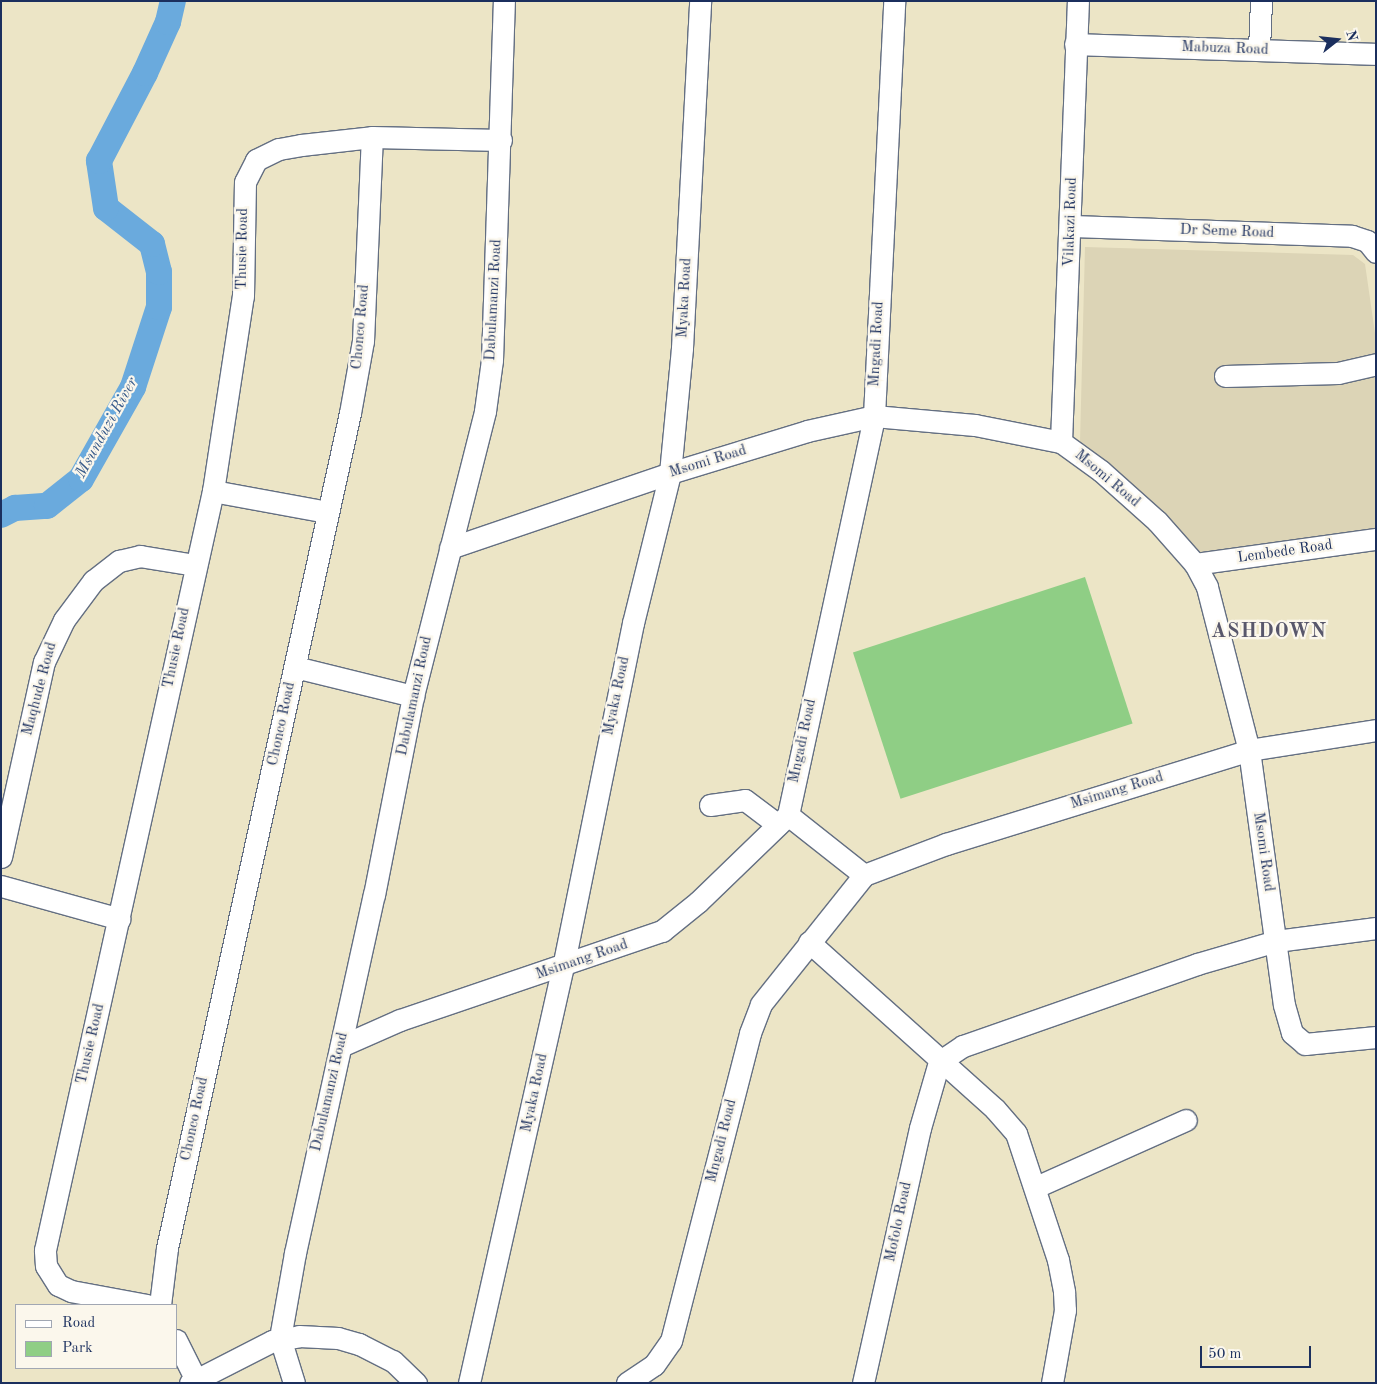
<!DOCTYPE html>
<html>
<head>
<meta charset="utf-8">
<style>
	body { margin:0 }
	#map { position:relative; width:1377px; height:1384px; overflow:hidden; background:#ece5c6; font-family:"Old Standard TT",serif }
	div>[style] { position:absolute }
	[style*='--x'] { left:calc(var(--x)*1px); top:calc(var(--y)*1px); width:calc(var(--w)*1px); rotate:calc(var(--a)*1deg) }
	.built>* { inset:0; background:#dcd4b6 }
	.green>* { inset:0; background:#8fce85; transform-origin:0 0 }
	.river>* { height:26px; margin:-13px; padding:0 13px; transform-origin:13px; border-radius:13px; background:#6aaadd }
	.roads { filter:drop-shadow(1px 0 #646f82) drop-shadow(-1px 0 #646f82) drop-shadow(0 1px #646f82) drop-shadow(0 -1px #646f82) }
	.minor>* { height:21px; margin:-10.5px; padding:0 10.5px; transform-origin:10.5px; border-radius:10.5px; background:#fff }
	span { translate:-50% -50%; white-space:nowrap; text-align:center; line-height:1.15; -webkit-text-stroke:4.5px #fbf7ec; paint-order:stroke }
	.street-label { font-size:15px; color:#1b2f5e }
	.water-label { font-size:16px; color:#375a8a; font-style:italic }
	.district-label { font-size:20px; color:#58576b; font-weight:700; letter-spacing:1px }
	.frame { position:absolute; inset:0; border:2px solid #1b2f5e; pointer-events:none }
	.legend { position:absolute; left:15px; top:1304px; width:162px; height:65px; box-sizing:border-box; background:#fbf7ec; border:1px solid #a1a7b3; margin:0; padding:6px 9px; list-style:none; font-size:15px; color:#1b2f5e }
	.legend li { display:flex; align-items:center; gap:10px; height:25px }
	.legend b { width:25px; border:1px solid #a1a7b3 }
	.north { position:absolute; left:1312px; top:15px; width:50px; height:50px; -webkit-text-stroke:4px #fbf7ec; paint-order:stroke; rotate:74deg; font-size:14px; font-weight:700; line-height:20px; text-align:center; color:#1b2f5e }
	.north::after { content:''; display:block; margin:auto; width:18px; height:22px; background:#1b2f5e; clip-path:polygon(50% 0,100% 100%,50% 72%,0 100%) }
	.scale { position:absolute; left:1200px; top:1346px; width:111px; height:22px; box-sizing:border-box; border:2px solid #1b2f5e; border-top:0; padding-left:6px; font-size:15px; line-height:18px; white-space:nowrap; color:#1b2f5e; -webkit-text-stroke:4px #fbf7ec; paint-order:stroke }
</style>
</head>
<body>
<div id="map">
	<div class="built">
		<i style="clip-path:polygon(1085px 247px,1353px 255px,1365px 264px,1376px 340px,1376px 534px,1199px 558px,1148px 499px,1080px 442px)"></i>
	</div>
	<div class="green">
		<i style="left:1085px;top:577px;width:154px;height:244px;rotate:72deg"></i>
	</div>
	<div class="river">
		<i style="--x:1;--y:515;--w:16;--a:-27"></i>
		<i style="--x:15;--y:508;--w:32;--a:-4"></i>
		<i style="--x:47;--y:506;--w:43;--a:-38.5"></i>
		<i style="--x:81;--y:479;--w:106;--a:-60.5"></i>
		<i style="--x:133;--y:387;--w:84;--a:-72"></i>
		<i style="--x:159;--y:307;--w:35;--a:-90"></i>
		<i style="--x:159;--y:272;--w:29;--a:-104"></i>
		<i style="--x:152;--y:244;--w:58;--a:-142"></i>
		<i style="--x:106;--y:208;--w:48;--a:-98.5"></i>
		<i style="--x:99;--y:161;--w:99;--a:-62.4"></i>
		<i style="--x:145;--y:73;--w:56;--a:-65.7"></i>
		<i style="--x:168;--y:22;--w:22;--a:-77"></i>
	</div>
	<div class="roads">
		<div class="minor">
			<i style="--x:1075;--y:44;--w:301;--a:1.9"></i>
			<i style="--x:1259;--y:49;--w:48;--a:-87.6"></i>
			<i style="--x:1072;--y:226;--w:280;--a:2"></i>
			<i style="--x:1352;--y:236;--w:16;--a:18"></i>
			<i style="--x:1367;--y:241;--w:14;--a:51"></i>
			<i style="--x:1225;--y:376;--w:113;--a:-1.5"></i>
			<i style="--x:1338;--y:373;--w:39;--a:-13"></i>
			<i style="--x:1061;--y:442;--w:441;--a:-87.8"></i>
			<i style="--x:213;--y:491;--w:116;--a:10.4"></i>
			<i style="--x:450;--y:548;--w:232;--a:-18.8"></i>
			<i style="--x:670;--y:473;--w:143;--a:-17"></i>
			<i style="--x:807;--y:431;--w:69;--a:-12.6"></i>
			<i style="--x:874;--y:416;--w:101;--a:5.1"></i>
			<i style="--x:975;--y:425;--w:88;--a:11.2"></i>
			<i style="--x:1061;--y:442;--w:49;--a:35.9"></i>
			<i style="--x:1101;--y:471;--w:75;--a:41.8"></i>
			<i style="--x:1157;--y:521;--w:57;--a:48.5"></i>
			<i style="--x:1195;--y:564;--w:26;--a:62"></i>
			<i style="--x:1207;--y:587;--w:168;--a:75.6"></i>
			<i style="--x:1249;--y:750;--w:257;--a:82.2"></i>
			<i style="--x:1284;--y:1005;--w:29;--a:74"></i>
			<i style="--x:1292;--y:1033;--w:17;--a:40"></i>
			<i style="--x:1305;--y:1044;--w:71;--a:-5.6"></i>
			<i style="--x:1195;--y:564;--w:183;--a:-7.9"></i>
			<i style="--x:295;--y:667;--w:122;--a:13.8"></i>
			<i style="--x:710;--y:805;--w:35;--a:-8"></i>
			<i style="--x:745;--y:800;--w:41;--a:37.1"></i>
			<i style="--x:788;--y:815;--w:408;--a:-77.8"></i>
			<i style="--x:874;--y:416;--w:415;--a:-87.2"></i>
			<i style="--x:788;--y:815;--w:97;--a:38.3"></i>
			<i style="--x:1;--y:857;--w:200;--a:-77.6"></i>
			<i style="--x:44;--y:662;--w:47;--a:-64.5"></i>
			<i style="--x:64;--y:620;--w:49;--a:-53.4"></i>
			<i style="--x:93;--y:581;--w:33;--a:-38"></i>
			<i style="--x:119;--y:561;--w:22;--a:-13"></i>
			<i style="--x:140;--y:556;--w:56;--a:9.3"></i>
			<i style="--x:1;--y:886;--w:123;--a:15.5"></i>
			<i style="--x:809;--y:942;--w:250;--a:41.9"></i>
			<i style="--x:995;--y:1109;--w:32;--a:49"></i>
			<i style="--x:1016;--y:1133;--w:134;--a:71.7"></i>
			<i style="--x:1058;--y:1260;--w:33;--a:79"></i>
			<i style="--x:1064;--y:1292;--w:18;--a:87"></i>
			<i style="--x:1065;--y:1310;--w:74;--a:100.1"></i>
			<i style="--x:341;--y:1046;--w:64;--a:-23.8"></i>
			<i style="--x:400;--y:1020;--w:277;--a:-18.8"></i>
			<i style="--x:662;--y:931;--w:46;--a:-38.9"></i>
			<i style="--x:698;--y:902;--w:125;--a:-44"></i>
			<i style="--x:939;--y:1062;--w:29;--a:-34"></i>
			<i style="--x:963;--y:1046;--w:248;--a:-19.3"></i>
			<i style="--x:1197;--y:964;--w:82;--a:-16.2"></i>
			<i style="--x:1276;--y:941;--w:101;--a:-7.4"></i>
			<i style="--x:1036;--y:1187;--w:164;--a:-24.1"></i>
			<i style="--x:147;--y:1305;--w:77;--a:-169.6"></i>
			<i style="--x:71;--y:1291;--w:14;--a:-155"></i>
			<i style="--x:58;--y:1285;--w:22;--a:-122"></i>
			<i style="--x:46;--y:1266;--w:16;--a:-94"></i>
			<i style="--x:45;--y:1250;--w:777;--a:-77.52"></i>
			<i style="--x:213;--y:491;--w:197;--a:-81.3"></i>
			<i style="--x:243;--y:296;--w:114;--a:-89"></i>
			<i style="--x:245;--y:182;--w:25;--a:-63"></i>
			<i style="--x:256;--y:160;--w:25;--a:-26"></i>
			<i style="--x:279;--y:149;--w:22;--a:-10"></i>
			<i style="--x:301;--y:145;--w:71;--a:-6.4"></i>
			<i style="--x:372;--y:137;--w:129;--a:1.3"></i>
			<i style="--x:160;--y:1305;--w:57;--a:-83"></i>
			<i style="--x:167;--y:1248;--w:855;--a:-77.64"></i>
			<i style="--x:350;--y:413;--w:73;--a:-79.8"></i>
			<i style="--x:363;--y:341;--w:204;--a:-87.5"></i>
			<i style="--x:176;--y:1340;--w:45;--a:63.4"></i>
			<i style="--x:190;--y:1383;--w:92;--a:-27.1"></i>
			<i style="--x:272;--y:1341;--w:27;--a:-10"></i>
			<i style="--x:299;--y:1336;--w:39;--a:3"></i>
			<i style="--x:338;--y:1338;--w:22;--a:16"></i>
			<i style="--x:359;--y:1344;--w:38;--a:27"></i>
			<i style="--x:393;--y:1361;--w:32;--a:44"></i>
			<i style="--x:294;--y:1383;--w:47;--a:-107.3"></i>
			<i style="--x:280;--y:1338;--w:86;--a:-80"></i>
			<i style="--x:295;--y:1253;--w:367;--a:-77.6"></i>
			<i style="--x:374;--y:895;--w:203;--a:-78.9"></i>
			<i style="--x:413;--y:696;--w:294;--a:-75.8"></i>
			<i style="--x:485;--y:411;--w:51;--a:-82.2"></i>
			<i style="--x:492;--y:360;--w:359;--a:-88.1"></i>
			<i style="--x:469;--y:1383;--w:426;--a:-77.3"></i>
			<i style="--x:563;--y:967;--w:351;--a:-78.5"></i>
			<i style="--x:633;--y:623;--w:154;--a:-76.1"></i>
			<i style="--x:670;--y:473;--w:126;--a:-84.5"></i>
			<i style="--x:682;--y:348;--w:347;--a:-87"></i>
			<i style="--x:627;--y:1383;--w:32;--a:-34"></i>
			<i style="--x:654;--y:1365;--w:29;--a:-55"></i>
			<i style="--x:671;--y:1341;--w:318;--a:-75.6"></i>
			<i style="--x:750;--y:1033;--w:31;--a:-69"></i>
			<i style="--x:761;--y:1004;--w:165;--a:-51.4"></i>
			<i style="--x:864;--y:875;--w:88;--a:-20.7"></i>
			<i style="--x:946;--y:844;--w:317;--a:-17.2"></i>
			<i style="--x:1249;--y:750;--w:129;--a:-8.9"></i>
			<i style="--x:863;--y:1383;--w:261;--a:-77.4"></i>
			<i style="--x:920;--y:1128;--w:69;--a:-73.9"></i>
		</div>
	</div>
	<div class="street-label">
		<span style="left:1225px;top:49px;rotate:2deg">Mabuza Road</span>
		<span style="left:1071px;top:222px;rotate:-88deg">Vilakazi Road</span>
		<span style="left:1227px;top:232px;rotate:2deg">Dr Seme Road</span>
		<span style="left:243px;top:249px;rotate:-89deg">Thusie Road</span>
		<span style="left:685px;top:298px;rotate:-87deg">Myaka Road</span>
		<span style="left:494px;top:300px;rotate:-87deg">Dabulamanzi Road</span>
		<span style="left:361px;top:327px;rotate:-85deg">Chonco Road</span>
		<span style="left:877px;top:344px;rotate:-87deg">Mngadi Road</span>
		<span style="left:708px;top:462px;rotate:-17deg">Msomi Road</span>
		<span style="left:1107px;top:479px;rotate:40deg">Msomi Road</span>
		<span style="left:1285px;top:552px;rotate:-8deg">Lembede Road</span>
		<span style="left:177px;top:648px;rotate:-78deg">Thusie Road</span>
		<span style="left:40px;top:689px;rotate:-75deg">Maqhude Road</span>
		<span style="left:415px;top:696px;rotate:-78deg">Dabulamanzi Road</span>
		<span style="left:617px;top:696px;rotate:-78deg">Myaka Road</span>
		<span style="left:282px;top:724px;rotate:-78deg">Chonco Road</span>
		<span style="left:803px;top:741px;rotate:-78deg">Mngadi Road</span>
		<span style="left:1117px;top:791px;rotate:-17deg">Msimang Road</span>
		<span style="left:1263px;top:852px;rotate:82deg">Msomi Road</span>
		<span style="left:582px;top:960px;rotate:-19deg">Msimang Road</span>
		<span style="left:91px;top:1044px;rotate:-77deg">Thusie Road</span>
		<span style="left:330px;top:1092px;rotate:-77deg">Dabulamanzi Road</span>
		<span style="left:535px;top:1093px;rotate:-78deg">Myaka Road</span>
		<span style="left:195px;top:1119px;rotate:-78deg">Chonco Road</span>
		<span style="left:722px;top:1141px;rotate:-76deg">Mngadi Road</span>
		<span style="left:899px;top:1222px;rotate:-78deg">Mofolo Road</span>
	</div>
	<div class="water-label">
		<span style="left:107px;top:428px;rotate:-61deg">Msunduzi River</span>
	</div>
	<div class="district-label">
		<span style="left:1269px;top:632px">ASHDOWN</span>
	</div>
	<div class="frame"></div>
	<ul class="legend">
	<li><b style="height:6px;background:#fff"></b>Road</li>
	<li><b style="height:14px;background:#8fce85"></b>Park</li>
	</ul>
	<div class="north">N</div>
	<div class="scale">50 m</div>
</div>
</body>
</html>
